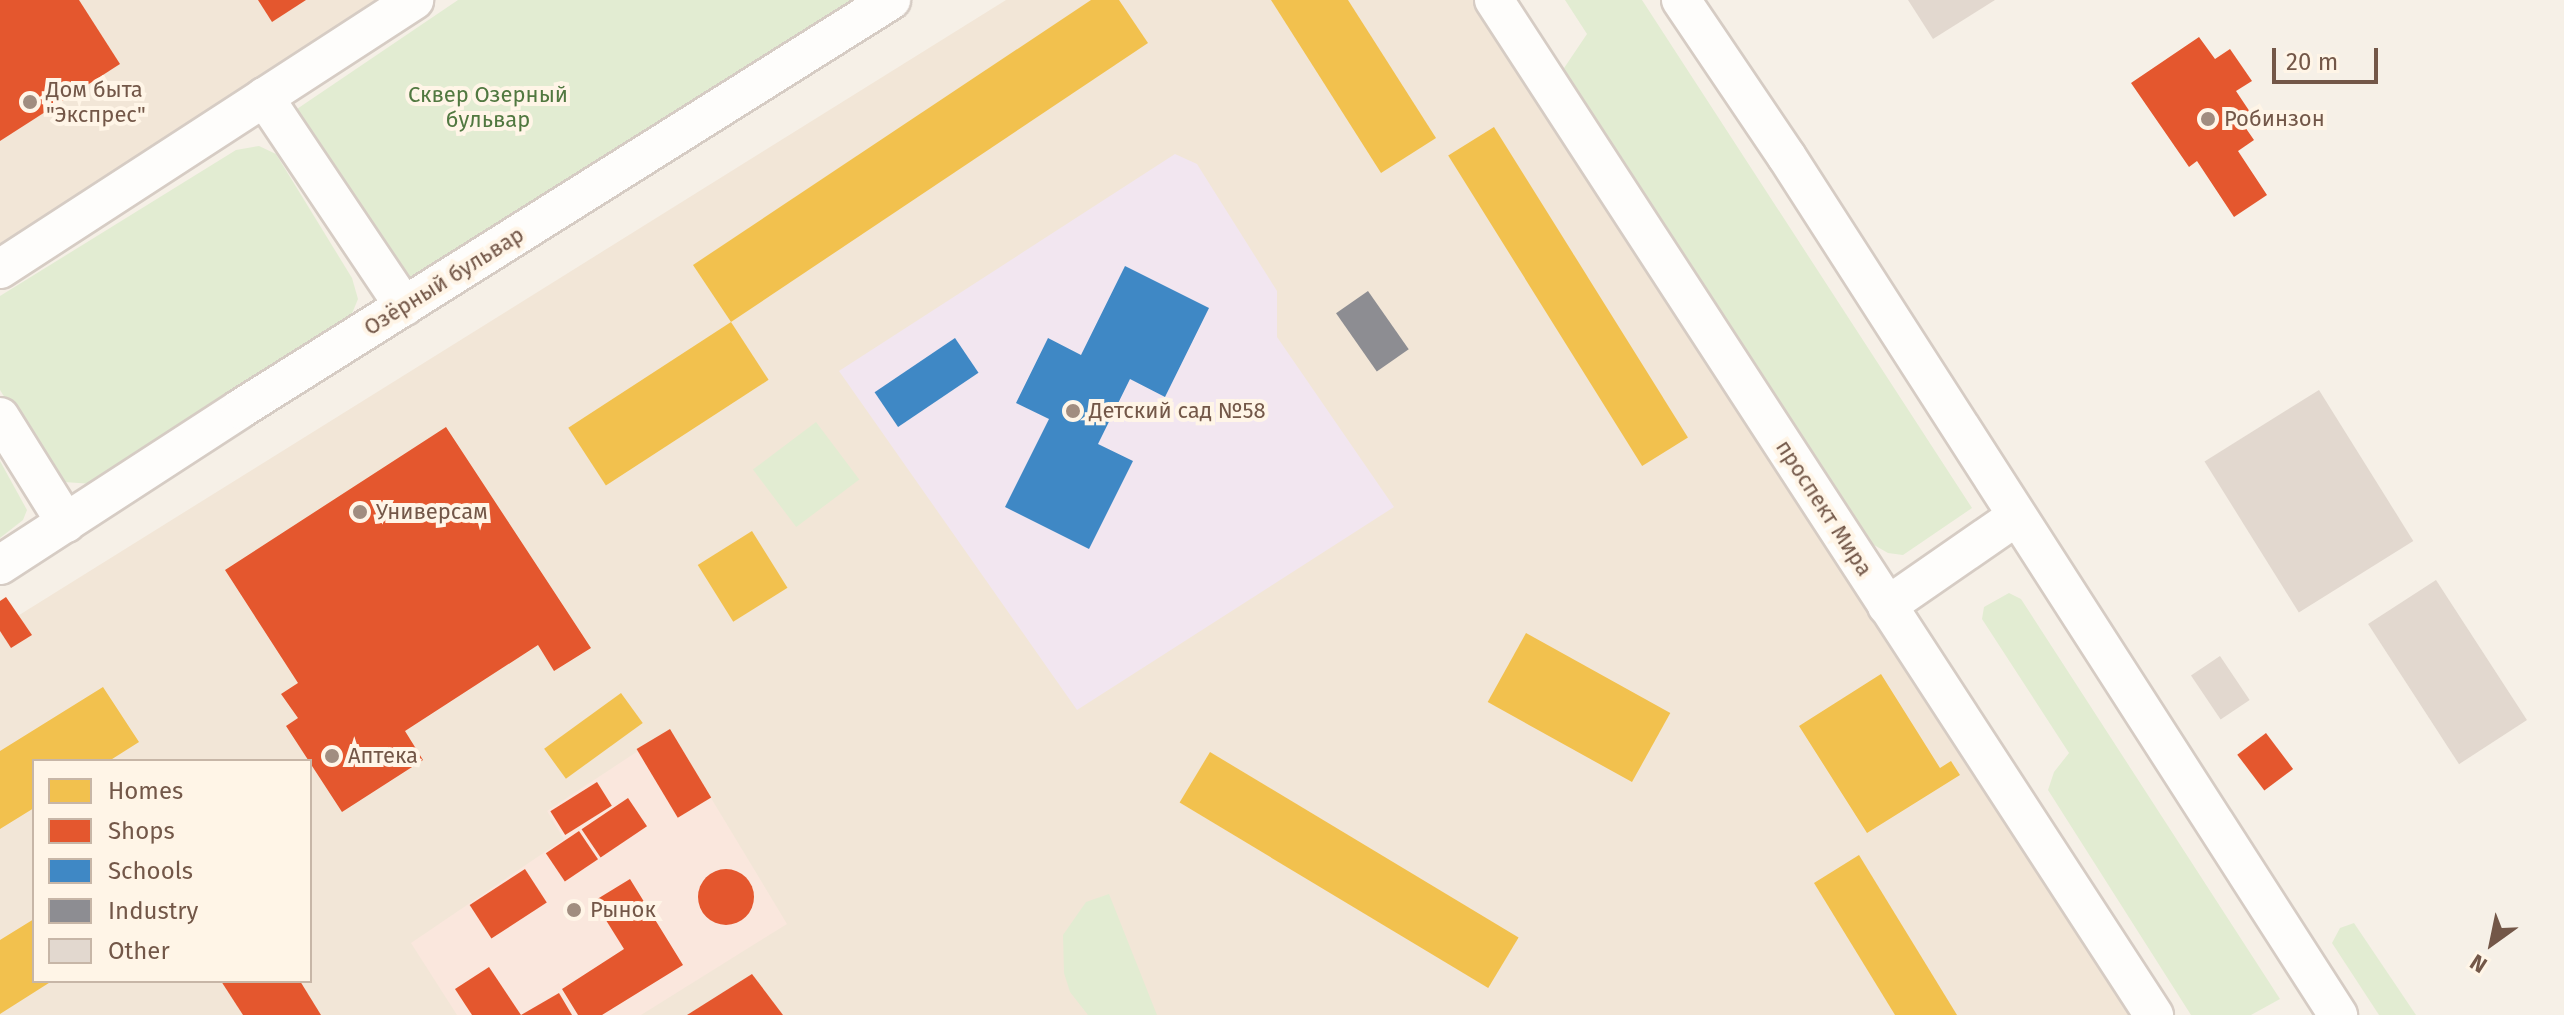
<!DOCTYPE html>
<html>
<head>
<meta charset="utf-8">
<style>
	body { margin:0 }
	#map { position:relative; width:2564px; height:1015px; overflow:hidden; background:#f6f0e7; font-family:"Fira Sans",sans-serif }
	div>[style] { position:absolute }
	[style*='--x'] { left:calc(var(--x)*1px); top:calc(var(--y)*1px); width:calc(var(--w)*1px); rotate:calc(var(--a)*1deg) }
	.residential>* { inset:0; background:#f2e6d7 }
	.commercial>* { inset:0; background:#fae7dd }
	.education>* { inset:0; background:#f2e6f0 }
	.green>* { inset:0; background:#e2ecd2; transform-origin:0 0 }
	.homes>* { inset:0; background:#f2c14e; transform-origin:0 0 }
	.shops>* { inset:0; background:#e4572e; transform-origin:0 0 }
	.round { border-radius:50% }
	.schools>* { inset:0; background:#3f88c5; transform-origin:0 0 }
	.industry>* { inset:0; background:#8d8d92; transform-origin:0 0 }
	.building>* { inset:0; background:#e2d8cf; transform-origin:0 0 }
	.roads { filter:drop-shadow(2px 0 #d6ccc4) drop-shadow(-2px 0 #d6ccc4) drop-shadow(0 2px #d6ccc4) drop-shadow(0 -2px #d6ccc4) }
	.secondary>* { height:38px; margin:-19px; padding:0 19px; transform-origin:19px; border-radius:19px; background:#fefdfb }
	.dots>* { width:22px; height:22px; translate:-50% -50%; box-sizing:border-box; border:4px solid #fff5e7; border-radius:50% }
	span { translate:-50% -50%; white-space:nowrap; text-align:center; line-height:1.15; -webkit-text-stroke:8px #fff5e7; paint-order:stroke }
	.poi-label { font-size:22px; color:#735748 }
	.left { translate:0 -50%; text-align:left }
	.park-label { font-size:22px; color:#517840 }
	.street-label { font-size:22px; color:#735748 }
	.legend { position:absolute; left:32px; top:759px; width:280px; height:224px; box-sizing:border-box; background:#fff5e7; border:2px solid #c7b6a7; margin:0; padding:10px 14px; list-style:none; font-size:24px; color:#735748 }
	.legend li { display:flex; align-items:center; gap:16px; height:40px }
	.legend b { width:40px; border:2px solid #c7b6a7 }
	.north { position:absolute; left:2452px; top:903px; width:80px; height:80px; -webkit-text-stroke:6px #fff5e7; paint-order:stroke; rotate:213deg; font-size:22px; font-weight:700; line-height:32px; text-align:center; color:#735748 }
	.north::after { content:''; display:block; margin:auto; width:28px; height:36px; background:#735748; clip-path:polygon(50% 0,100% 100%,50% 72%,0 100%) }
	.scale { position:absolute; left:2272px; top:48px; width:106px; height:36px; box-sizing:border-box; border:4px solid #735748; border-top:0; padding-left:10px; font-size:24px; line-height:28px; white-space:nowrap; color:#735748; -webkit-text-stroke:6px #fff5e7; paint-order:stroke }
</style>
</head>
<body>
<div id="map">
	<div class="residential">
		<i style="clip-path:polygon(0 0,385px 0,0 246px)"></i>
		<i style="clip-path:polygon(evenodd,1006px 0,1487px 0,2140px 1015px,0 1015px,0 627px,1006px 0,34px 761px,310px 761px,310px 981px,34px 981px,34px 761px)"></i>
	</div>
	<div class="commercial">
		<i style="clip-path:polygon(638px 751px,679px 817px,711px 798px,787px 924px,641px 1015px,457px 1015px,411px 943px,564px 839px,547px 811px)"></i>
	</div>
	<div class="education">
		<i style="clip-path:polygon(1175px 154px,1197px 164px,1277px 291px,1277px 337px,1394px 507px,1077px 710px,839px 371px)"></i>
	</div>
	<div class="green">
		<i style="clip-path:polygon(458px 0,853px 0,409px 282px,291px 113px)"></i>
		<i style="clip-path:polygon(1565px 0,1642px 0,1972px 508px,1903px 555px,1888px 553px,1867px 541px,1558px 77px,1587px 34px)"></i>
		<i style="clip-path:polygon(259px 146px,276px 154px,352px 278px,358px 299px,351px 316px,93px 484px,64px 482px,48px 466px,0 390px,0 296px,236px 150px)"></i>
		<i style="left:816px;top:422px;width:72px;height:79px;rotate:53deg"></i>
		<i style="clip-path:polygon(0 461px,27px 510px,23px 520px,0 538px)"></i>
		<i style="clip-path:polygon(2009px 593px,2021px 599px,2280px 999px,2251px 1015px,2191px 1015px,2048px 790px,2054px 772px,2069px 753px,1982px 619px,1984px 607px)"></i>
		<i style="clip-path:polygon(1109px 894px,1157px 1015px,1088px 1015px,1070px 992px,1064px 973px,1063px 935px,1086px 902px)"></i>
		<i style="clip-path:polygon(2354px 923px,2416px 1015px,2379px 1015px,2332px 943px,2340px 928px)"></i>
	</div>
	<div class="homes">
		<i style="clip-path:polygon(1091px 0,1119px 0,1148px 43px,731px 322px,693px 265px)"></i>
		<i style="clip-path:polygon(1271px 0,1348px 0,1436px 138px,1381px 173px)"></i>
		<i style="left:1494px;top:127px;width:366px;height:54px;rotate:58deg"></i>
		<i style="left:731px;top:322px;width:69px;height:194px;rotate:57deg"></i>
		<i style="left:752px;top:531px;width:67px;height:64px;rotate:58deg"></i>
		<i style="left:1526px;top:633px;width:165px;height:79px;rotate:29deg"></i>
		<i style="clip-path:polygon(1881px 674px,1940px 768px,1951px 761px,1960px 775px,1867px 833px,1799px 726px)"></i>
		<i style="clip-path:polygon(103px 687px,139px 742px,109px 761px,34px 761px,34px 808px,0 829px,0 751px)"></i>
		<i style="left:621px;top:693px;width:37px;height:95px;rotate:54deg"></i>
		<i style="left:1210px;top:752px;width:360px;height:59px;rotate:31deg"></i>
		<i style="clip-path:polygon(1859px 855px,1957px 1015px,1895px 1015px,1814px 883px)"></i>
		<i style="clip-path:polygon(34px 919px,34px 981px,52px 981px,0 1014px,0 940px)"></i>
	</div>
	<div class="shops">
		<i style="clip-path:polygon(0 0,79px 0,120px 64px,0 141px)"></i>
		<i style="clip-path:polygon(258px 0,306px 0,272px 22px)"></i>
		<i style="clip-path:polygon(2199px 37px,2215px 59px,2230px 49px,2252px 81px,2236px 91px,2256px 121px,2245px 127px,2254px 140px,2238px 151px,2267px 195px,2234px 217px,2197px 161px,2189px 167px,2131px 83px)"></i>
		<i style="clip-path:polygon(446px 427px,591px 648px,554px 671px,538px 645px,405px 731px,423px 760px,342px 812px,286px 726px,298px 718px,281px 694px,298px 683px,225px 570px)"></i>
		<i style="clip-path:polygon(6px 597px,32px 635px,11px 648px,0 631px,0 601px)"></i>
		<i style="left:670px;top:729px;width:80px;height:39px;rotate:59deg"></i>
		<i style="left:2266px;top:733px;width:45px;height:36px;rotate:53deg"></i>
		<i style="left:597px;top:782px;width:28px;height:55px;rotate:58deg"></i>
		<i style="left:628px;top:798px;width:34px;height:56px;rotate:56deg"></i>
		<i style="left:579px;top:831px;width:34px;height:40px;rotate:56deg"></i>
		<i class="round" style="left:698px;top:869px;width:56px;height:56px"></i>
		<i style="left:525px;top:869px;width:40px;height:66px;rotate:57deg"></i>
		<i style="clip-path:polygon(630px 879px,683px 965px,602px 1015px,578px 1015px,562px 989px,624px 949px,594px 901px)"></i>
		<i style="clip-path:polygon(489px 967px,521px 1015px,472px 1015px,455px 989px)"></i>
		<i style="clip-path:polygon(752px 974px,783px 1015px,687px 1015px)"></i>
		<i style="clip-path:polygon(221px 981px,300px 981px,321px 1015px,243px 1015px)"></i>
		<i style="clip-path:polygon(559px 993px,572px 1015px,521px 1015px)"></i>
	</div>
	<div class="schools">
		<i style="clip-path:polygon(1125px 266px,1209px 308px,1165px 397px,1130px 379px,1098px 444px,1133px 461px,1089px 549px,1005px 507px,1049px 419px,1016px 403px,1048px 338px,1081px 355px)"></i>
		<i style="left:955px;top:338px;width:42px;height:97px;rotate:56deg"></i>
	</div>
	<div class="industry">
		<i style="left:1368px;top:291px;width:71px;height:39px;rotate:55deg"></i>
	</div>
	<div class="building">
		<i style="clip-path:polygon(1908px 0,1995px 0,1933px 39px)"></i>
		<i style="left:2319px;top:390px;width:178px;height:135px;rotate:58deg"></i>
		<i style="left:2436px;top:580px;width:167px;height:81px;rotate:57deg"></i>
		<i style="left:2220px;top:656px;width:53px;height:35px;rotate:56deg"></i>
	</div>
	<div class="roads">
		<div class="secondary">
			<i style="--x:1494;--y:0;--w:1211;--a:56.97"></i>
			<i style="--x:1681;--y:0;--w:189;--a:56"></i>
			<i style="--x:1787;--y:157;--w:1020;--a:57.29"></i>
			<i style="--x:264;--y:97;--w:252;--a:56.2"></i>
			<i style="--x:0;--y:269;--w:494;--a:-33"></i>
			<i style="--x:0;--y:417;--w:125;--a:58.1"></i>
			<i style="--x:0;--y:565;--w:286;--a:-33"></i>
			<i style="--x:240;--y:409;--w:769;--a:-32.14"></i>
			<i style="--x:1887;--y:606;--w:158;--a:-34.7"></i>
		</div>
	</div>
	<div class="dots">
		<i style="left:30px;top:102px;background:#a18d80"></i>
		<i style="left:2208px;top:119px;background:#a18d80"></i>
		<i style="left:1073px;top:411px;background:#a18d80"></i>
		<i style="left:360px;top:512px;background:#a18d80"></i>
		<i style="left:332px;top:756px;background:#a18d80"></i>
		<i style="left:574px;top:910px;background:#a18d80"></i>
	</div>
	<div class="poi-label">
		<span class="left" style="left:46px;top:102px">Дом быта<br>"Экспрес"</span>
		<span class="left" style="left:2224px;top:119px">Робинзон</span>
		<span class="left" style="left:1089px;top:411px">Детский сад №58</span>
		<span class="left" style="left:376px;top:512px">Универсам</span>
		<span class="left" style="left:348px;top:756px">Аптека</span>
		<span class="left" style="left:590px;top:910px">Рынок</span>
	</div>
	<div class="park-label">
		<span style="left:488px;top:107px">Сквер Озерный<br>бульвар</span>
	</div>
	<div class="street-label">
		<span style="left:444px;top:281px;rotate:-32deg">Озёрный бульвар</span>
		<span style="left:1824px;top:508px;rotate:57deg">проспект Мира</span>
	</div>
	<ul class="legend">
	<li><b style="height:22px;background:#f2c14e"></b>Homes</li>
	<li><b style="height:22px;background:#e4572e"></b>Shops</li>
	<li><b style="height:22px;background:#3f88c5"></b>Schools</li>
	<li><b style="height:22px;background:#8d8d92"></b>Industry</li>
	<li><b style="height:22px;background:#e2d8cf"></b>Other</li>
	</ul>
	<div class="north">N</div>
	<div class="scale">20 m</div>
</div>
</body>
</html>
